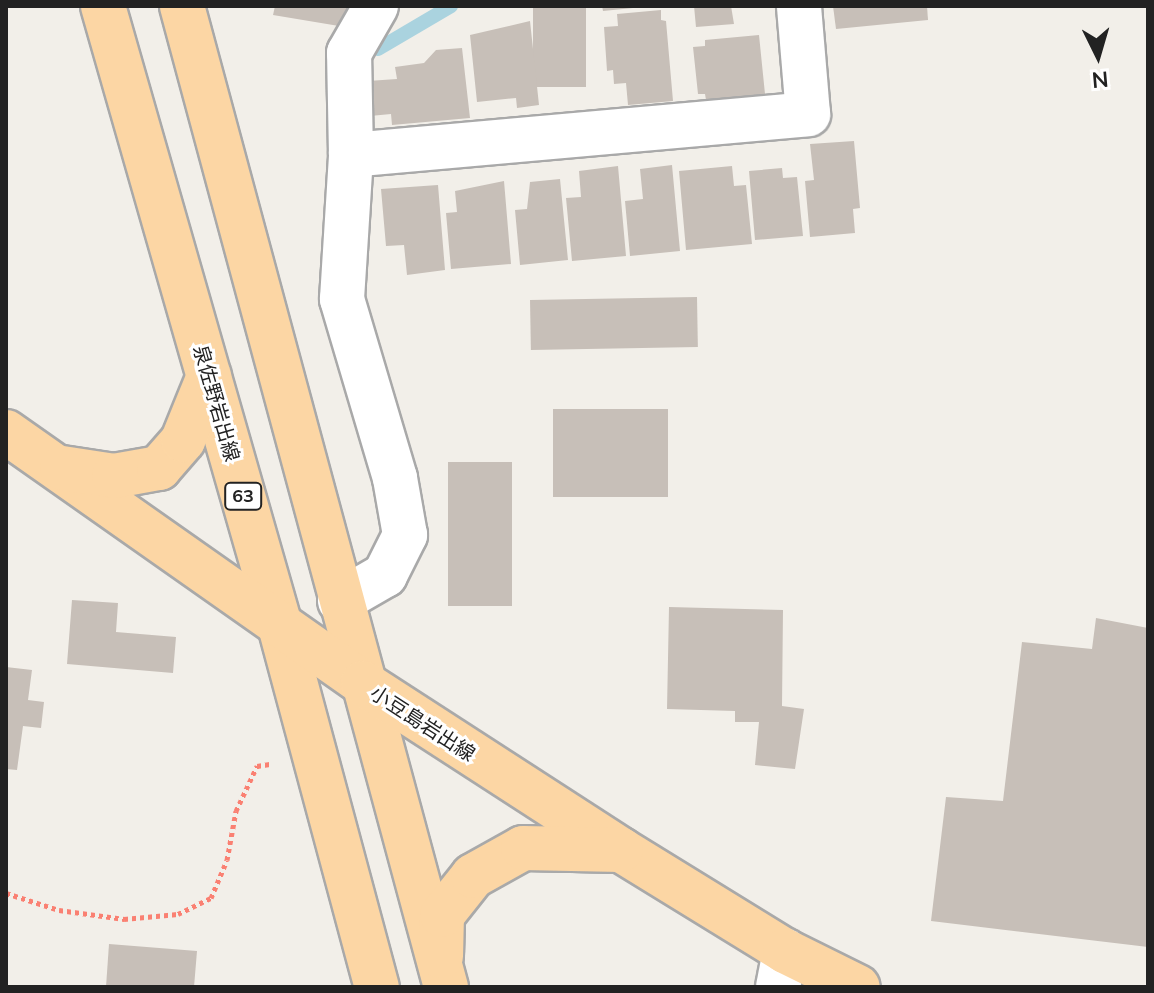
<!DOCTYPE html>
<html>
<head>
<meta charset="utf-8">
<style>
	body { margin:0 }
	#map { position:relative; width:1154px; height:993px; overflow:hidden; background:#f2efe9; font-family:Mulish,"Noto Sans JP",sans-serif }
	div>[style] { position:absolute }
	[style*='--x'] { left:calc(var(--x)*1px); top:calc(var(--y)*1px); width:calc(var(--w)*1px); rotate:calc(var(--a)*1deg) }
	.stream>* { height:14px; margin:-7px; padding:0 7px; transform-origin:7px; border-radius:7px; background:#aad3df }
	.building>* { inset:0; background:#c7bfb8; transform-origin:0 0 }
	.path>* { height:5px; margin-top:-2.5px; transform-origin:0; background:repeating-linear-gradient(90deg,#fa8072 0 4px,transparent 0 8px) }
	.roads { filter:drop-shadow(2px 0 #a9a9a9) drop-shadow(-2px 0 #a9a9a9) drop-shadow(0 2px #a9a9a9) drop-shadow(0 -2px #a9a9a9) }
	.minor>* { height:44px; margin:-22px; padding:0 22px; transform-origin:22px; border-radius:22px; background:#fff }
	.major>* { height:44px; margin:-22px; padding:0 22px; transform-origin:22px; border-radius:22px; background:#fcd6a4 }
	span { translate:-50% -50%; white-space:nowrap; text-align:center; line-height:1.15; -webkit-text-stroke:6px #fff; paint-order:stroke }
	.shield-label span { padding:2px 6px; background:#fff; border:2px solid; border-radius:6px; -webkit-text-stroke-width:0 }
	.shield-label { font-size:18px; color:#222; font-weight:700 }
	.street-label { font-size:20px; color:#222 }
	.frame { position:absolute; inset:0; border:8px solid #222; pointer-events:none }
	.north { position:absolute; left:1058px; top:16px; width:80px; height:80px; -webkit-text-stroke:6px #fff; paint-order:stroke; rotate:175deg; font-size:22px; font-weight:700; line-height:32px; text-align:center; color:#222 }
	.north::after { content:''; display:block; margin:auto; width:28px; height:36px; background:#222; clip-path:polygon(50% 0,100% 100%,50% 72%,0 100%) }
</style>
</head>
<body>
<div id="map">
	<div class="stream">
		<i style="--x:378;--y:49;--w:85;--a:-30.5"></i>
	</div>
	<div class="building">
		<i style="clip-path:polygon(275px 6px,349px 6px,345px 27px,273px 15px)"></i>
		<i style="left:533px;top:6px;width:53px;height:81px"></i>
		<i style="clip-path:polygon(602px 6px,633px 6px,633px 8px,603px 11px)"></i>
		<i style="clip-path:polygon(694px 6px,731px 6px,734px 24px,696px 27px)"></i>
		<i style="clip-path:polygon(833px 6px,927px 6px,928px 20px,836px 29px)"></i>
		<i style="clip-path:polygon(661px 10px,661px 20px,666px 21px,673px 101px,628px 105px,626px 83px,614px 84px,613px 70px,607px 71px,604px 27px,618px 26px,617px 14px)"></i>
		<i style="clip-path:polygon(530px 21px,539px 105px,517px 108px,516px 98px,477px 102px,470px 35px)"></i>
		<i style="clip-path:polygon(759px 35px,765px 94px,706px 100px,705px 94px,698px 94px,693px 47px,705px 46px,705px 40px)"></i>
		<i style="clip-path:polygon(462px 48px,470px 118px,392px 125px,391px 114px,370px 116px,368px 81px,397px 79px,395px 67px,424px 63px,436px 50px)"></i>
		<i style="clip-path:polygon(854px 141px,860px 208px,853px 209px,855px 233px,810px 237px,805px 181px,814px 180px,810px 144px)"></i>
		<i style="clip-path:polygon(672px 165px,680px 251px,630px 256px,625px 201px,643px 199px,640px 169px)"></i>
		<i style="clip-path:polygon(618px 166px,626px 256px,572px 261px,566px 198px,581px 197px,579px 171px)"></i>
		<i style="clip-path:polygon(732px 166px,734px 186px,746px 185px,752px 244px,686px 250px,679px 171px)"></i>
		<i style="clip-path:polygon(782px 168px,783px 178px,797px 177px,803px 236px,755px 240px,749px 171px)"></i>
		<i style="clip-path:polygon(560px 179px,568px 260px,520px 265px,515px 210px,527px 209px,530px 182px)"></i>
		<i style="clip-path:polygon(504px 181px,511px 264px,451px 269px,446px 213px,457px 212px,455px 191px)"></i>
		<i style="clip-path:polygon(438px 185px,445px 270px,407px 275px,404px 245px,386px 246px,381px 189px)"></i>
		<i style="left:697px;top:297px;width:50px;height:167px;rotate:89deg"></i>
		<i style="left:553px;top:409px;width:115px;height:88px"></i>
		<i style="left:512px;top:462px;width:144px;height:64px;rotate:90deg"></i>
		<i style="clip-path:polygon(72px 600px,118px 603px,116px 632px,176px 637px,173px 673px,67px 664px)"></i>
		<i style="clip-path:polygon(669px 607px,783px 610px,782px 706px,804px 709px,795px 769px,755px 765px,759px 722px,735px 722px,735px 711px,667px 709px)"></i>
		<i style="clip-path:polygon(1096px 618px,1148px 628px,1148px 947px,931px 921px,946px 797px,1003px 801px,1022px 642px,1092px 649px)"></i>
		<i style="clip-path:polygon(6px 667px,32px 670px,28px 700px,44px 702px,41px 728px,23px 726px,17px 770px,6px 769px)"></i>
		<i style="clip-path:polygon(109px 944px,197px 951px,194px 987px,106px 987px)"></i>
	</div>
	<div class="path">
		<i style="--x:6;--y:893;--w:56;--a:17.8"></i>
		<i style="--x:59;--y:910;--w:66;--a:7.9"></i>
		<i style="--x:124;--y:919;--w:54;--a:-5.3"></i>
		<i style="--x:178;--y:914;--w:37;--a:-26"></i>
		<i style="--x:211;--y:898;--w:41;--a:-67.2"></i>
		<i style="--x:227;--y:860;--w:50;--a:-79.6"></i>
		<i style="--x:236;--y:811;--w:50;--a:-65"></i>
		<i style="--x:257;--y:766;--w:13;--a:-9"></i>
	</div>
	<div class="roads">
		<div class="minor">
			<i style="--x:351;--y:155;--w:459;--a:-5.1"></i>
			<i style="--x:808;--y:114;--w:108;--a:-94.8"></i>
			<i style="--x:340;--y:601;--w:52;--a:-30"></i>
			<i style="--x:385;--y:575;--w:45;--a:-63.4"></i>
			<i style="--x:405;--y:535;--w:58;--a:-100"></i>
			<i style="--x:395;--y:478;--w:187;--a:-106.5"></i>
			<i style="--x:342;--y:299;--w:144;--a:-86.4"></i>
			<i style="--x:351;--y:155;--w:102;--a:-91.1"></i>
			<i style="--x:349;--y:53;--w:54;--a:-60.1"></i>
			<i style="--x:778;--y:987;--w:37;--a:-79"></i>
		</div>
		<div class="major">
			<i style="--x:103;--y:6;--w:641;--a:74.05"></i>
			<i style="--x:279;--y:622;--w:378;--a:75"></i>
			<i style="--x:182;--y:6;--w:1016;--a:74.94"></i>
			<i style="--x:6;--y:432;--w:436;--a:35.1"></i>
			<i style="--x:363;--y:683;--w:307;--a:32.9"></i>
			<i style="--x:621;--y:850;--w:193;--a:31.6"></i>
			<i style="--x:785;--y:951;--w:81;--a:26.3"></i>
			<i style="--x:62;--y:468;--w:53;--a:8.7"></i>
			<i style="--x:114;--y:476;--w:46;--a:-10.1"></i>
			<i style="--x:159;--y:468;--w:37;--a:-49"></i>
			<i style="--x:183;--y:440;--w:69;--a:-67.9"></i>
			<i style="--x:441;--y:956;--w:41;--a:-88.6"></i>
			<i style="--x:442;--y:915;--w:50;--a:-51.5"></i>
			<i style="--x:473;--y:876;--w:57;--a:-29.2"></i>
			<i style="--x:523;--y:848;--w:98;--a:1.2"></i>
		</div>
	</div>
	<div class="shield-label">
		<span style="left:243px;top:496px">63</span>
	</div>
	<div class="street-label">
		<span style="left:217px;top:403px;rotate:74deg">泉佐野岩出線</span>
		<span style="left:423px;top:723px;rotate:33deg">小豆島岩出線</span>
	</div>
	<div class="frame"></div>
	<div class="north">N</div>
</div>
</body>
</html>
